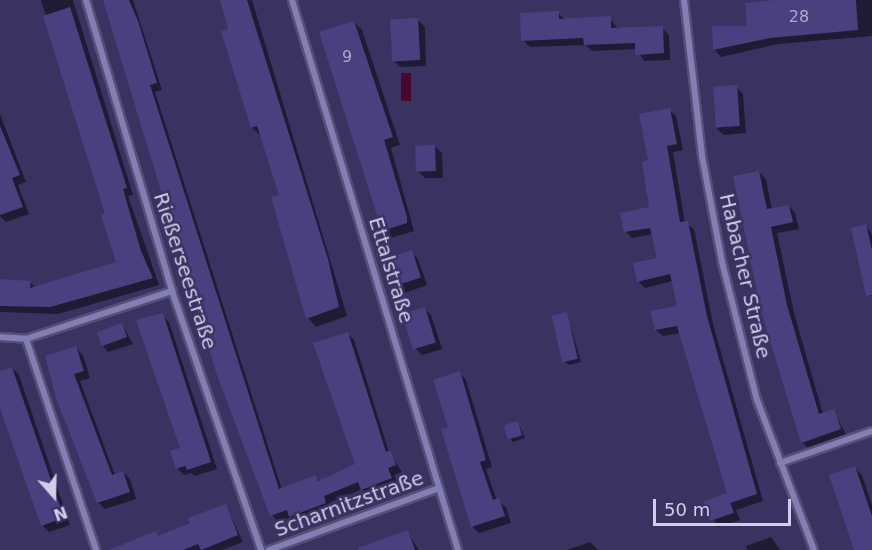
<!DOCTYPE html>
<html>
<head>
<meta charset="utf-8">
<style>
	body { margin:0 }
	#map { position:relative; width:872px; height:550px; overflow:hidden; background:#3a3362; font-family:"DejaVu Sans",sans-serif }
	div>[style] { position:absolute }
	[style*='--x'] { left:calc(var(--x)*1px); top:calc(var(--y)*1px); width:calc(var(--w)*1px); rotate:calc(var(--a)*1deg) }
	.water>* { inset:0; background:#47072f; transform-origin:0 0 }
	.shadow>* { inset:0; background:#0007 }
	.building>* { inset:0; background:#4a407f; transform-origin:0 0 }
	.roads { filter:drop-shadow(2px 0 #565078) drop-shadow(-2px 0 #565078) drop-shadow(0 2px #565078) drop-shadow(0 -2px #565078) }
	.street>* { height:6px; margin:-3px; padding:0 3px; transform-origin:3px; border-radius:3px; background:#837eb3 }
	span { translate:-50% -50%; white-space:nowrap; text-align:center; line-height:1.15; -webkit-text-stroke:5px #3a3362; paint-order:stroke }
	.number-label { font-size:16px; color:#aeaad0 }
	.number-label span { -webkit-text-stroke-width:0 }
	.street-label { font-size:20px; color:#d0ceeb }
	.north { position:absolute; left:24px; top:466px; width:60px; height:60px; -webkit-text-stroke:4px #3a3362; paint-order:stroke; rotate:160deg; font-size:16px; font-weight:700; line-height:24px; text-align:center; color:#d0ceeb }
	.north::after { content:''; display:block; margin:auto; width:21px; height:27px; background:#d0ceeb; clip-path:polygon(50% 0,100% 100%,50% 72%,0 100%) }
	.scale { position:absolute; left:653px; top:499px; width:138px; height:27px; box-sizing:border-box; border:3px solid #d0ceeb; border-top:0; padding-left:8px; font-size:18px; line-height:21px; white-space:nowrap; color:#d0ceeb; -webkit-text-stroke:4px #3a3362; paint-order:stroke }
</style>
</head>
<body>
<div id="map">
	<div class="water">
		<i style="left:401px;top:73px;width:10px;height:28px"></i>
	</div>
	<div class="shadow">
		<i style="clip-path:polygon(41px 0,73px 0,133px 195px,128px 196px,159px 285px,58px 314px,0 312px,0 281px,30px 282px,36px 288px,118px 263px,107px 215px)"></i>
		<i style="clip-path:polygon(104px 0,133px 0,162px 90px,155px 92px,282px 490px,315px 477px,320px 481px,357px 465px,347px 333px,354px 340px,389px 452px,402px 472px,394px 475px,398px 485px,369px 496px,362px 489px,329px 503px,332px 510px,297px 523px,292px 517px,278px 522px,272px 515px,218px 371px)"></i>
		<i style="clip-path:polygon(221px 0,252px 0,347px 316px,316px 327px,308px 318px,281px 196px,261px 136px,252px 128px)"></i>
		<i style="clip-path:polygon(812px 0,872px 0,872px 36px,778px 44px,721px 57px,715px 50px,713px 28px,748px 27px)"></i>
		<i style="clip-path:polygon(558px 13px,565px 20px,610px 18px,618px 29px,662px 28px,669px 35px,670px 60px,644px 61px,637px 49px,592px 51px,586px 45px,530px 47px,523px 40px)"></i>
		<i style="clip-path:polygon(418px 20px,425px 27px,426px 66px,400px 67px,393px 60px)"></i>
		<i style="clip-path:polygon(354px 22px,362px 30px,400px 145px,391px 148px,414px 231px,391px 238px,383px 230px)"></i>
		<i style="clip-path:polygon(736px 87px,743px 94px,746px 133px,724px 135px,717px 129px)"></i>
		<i style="clip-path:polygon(669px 110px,676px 116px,683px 150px,673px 152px,685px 223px,694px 229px,713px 324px,763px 501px,736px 510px,740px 520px,718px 527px,704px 502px,731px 499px,680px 333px,663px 336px,656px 330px,678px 307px,673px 281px,645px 288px,638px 281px,658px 259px,653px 234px,632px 238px,626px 232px,651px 208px,650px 162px)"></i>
		<i style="clip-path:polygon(0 114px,26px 182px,18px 185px,29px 214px,6px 222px,0 216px)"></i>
		<i style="clip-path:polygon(435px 146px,442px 153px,443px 178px,425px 178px,418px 171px)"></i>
		<i style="clip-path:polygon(759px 172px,766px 179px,772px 210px,789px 206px,795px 213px,799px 229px,777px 233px,794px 313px,823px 414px,833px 411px,847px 436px,809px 449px,802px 442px)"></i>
		<i style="clip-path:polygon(866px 226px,872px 234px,872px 297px,867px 292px)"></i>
		<i style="clip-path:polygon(411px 252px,418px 259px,427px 285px,405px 293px,398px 286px)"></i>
		<i style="clip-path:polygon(424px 308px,431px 315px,442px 349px,422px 355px,415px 348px)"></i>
		<i style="clip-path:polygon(567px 314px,581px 362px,569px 365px,565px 362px)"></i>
		<i style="clip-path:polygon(162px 315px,169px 322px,217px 469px,195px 476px,191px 473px,184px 475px,177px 468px,182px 449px)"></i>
		<i style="clip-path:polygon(122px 324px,133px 344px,108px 352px,102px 345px)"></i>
		<i style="clip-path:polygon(76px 348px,83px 355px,90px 378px,80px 381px,115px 475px,123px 472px,130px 479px,136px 499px,105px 509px,98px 502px,58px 398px)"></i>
		<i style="clip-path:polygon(12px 368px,19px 375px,70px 525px,49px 532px,42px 525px,0 406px,0 372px)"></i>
		<i style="clip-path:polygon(460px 373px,466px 380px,492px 467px,486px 469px,497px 501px,506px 507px,511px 523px,479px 533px,473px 527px,443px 430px,450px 428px)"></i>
		<i style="clip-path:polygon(518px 422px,525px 438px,513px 442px,509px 438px)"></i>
		<i style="clip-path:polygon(855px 468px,862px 475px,872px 505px,872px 550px,856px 550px)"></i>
		<i style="clip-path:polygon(226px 506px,243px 542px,222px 550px,118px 550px,155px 532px,159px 537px)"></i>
		<i style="clip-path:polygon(407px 532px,419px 550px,360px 550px)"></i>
		<i style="clip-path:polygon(771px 537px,780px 550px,747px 550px,746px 546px)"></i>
		<i style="clip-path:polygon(590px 542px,598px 550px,567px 550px)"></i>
	</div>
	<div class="building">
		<i style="clip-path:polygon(103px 0,129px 0,138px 21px,157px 83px,150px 85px,279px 489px,316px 475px,318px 481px,355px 464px,313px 343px,348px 332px,386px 452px,390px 450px,396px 465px,388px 468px,392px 478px,361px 490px,358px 482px,324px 496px,326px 503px,289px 517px,287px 510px,270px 516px,216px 372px)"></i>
		<i style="clip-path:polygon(220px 0,247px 0,328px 259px,339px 307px,306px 319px,271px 197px,279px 195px,257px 126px,251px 128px,221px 31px,228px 29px)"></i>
		<i style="clip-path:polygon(775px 0,856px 0,858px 30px,770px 38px,713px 50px,712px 26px,747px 26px,745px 3px)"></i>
		<i style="clip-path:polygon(70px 7px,127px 188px,123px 189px,141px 251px,153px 278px,50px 307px,0 306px,0 279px,31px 281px,30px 288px,116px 262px,101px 215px,105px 214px,43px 16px)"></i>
		<i style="clip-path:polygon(559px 11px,559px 19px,611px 16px,611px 28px,663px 26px,664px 53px,635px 55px,635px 43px,584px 45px,583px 38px,521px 41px,520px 13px)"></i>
		<i style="left:418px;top:18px;width:42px;height:28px;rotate:87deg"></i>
		<i style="clip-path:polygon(354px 21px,393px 137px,384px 140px,407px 217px,407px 223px,382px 231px,319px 32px)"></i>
		<i style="left:737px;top:85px;width:41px;height:24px;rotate:86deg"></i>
		<i style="clip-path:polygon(670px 108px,677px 144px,667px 146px,680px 222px,688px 221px,707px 316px,757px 494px,730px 503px,677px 326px,655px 330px,650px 311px,677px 306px,670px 274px,637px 282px,633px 263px,657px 258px,650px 228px,624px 232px,620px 213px,649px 207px,642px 162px,648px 160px,639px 114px)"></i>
		<i style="clip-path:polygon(0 126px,20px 175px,12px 178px,23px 207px,0 215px)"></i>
		<i style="left:435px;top:145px;width:26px;height:20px;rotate:88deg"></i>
		<i style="clip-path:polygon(759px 171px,767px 209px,789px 205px,793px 222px,771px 227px,787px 305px,819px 414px,834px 409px,841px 429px,801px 443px,761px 311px,733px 176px)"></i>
		<i style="clip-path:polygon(866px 224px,872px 250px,872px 295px,866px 296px,851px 228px)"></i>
		<i style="left:412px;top:250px;width:29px;height:26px;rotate:72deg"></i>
		<i style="left:425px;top:307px;width:37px;height:24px;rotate:73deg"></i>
		<i style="left:567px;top:312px;width:48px;height:16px;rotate:77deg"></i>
		<i style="clip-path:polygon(163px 313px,211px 462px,187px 470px,185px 466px,176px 469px,170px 451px,180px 448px,136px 320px)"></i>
		<i style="left:122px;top:323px;width:15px;height:27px;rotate:70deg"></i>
		<i style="clip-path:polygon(76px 346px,84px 371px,74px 374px,112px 475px,123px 471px,130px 492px,97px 503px,56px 398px,45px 356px)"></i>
		<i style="clip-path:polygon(12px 367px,64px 518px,41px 526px,0 408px,0 371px)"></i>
		<i style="clip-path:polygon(460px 371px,486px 460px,480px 462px,493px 500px,499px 498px,505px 516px,471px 527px,441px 429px,448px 427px,433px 380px)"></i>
		<i style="left:518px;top:421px;width:15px;height:15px;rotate:74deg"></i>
		<i style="clip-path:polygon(855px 466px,872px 516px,872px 550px,854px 550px,829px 475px)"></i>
		<i style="left:727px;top:493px;width:21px;height:25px;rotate:71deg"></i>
		<i style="clip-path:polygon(226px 504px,238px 535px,201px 550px,198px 544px,183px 550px,109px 550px,156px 531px,158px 536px,190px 523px,188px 518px)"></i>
		<i style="clip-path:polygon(408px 530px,415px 550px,358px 550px,358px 548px)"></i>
	</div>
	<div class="roads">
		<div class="street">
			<i style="--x:86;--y:0;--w:303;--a:73.5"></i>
			<i style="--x:172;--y:291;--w:274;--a:71"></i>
			<i style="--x:292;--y:0;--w:575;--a:73.21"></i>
			<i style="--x:684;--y:0;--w:157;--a:83.4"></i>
			<i style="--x:702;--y:156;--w:108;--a:79.3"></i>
			<i style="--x:722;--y:262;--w:142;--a:75.8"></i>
			<i style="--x:757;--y:400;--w:160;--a:69.2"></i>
			<i style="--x:0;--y:337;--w:26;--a:4"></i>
			<i style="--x:26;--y:339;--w:154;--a:-18.2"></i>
			<i style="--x:26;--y:339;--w:222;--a:71.6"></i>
			<i style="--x:780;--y:463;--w:97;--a:-19.2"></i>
			<i style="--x:269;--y:550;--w:181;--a:-20"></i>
		</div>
	</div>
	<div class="number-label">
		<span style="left:799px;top:17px">28</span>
		<span style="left:347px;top:57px">9</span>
	</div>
	<div class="street-label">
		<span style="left:391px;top:270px;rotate:73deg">Ettalstraße</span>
		<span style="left:185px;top:271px;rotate:72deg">Rießerseestraße</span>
		<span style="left:745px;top:276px;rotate:77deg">Habacher Straße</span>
		<span style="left:349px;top:504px;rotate:-20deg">Scharnitzstraße</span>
	</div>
	<div class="north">N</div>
	<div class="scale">50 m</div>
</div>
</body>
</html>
